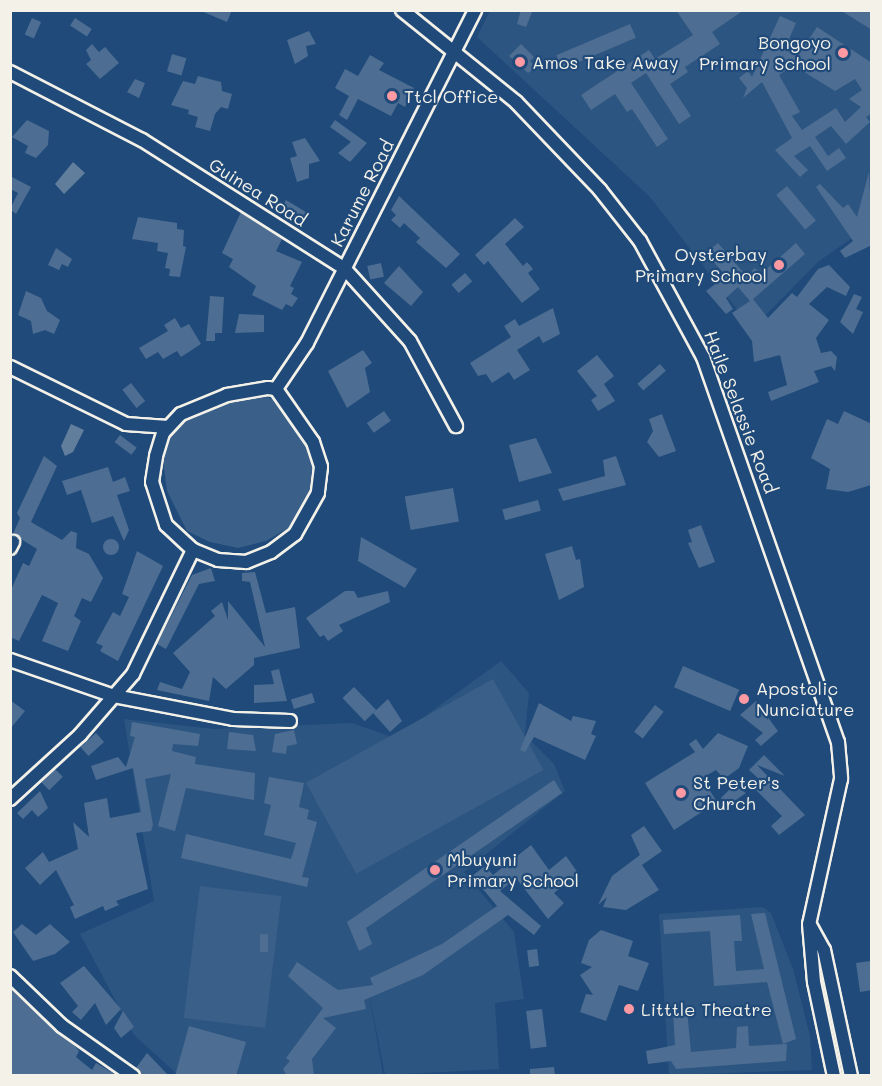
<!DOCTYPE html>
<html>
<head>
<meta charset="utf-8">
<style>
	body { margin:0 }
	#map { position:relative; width:882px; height:1086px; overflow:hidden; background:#1f4a7a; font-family:Mali,sans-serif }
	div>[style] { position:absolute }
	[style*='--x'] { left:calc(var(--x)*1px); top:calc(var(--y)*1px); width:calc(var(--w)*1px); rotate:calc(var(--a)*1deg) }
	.built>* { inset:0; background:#2d5581 }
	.green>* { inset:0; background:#3a5f88; transform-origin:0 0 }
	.water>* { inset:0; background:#627e9d }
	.building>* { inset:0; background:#4d6e92; transform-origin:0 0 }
	.round { border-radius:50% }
	.roads { filter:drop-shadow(2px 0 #f4f1e8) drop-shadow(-2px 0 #f4f1e8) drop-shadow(0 2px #f4f1e8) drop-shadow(0 -2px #f4f1e8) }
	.minor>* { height:12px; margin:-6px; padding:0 6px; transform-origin:6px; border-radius:6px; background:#1f4a7a }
	.dots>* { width:16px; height:16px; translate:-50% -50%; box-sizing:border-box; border:3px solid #1f4a7a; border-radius:50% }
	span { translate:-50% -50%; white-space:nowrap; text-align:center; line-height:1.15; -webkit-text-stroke:4.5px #1f4a7a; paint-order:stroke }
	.poi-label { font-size:18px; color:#f4f1e8 }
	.right { translate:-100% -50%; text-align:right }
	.left { translate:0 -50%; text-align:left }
	.street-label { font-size:18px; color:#f4f1e8 }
	.frame { position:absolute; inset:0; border:12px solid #f4f1e8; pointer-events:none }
</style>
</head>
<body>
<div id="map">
	<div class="built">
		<i style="clip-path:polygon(490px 11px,871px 11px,871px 225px,819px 261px,752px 329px,650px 197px,477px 37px)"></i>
		<i style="clip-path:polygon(501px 661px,529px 693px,525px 735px,554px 764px,565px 791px,464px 872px,514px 932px,524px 999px,495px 1003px,499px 1069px,385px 1075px,368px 988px,383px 1075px,178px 1075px,134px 1035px,80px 934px,154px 901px,124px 719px,214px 729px,352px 723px,395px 738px)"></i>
		<i style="clip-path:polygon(763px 907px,771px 913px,793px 969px,810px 1036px,812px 1070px,669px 1075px,659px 914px)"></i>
	</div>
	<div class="green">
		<i style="clip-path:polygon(259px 394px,279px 402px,309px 448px,314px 480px,306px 505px,290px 527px,266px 541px,238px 548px,210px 542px,187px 531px,167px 491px,163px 460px,172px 433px,192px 416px,220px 402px)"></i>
		<i style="left:493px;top:679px;width:104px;height:214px;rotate:61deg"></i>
		<i style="left:200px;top:886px;width:82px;height:133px;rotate:7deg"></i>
	</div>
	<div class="water">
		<i style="clip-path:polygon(73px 162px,85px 173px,64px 194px,55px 184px)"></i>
		<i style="clip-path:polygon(71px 424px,84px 430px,73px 452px,65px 456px,61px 446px)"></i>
	</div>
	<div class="building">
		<i style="clip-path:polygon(199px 10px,232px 10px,227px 22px)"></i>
		<i style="clip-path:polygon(521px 10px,533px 10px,526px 27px,517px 24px)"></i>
		<i style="clip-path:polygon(676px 10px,744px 10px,712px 32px,720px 44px,685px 67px,688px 72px,670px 84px,691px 116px,679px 124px,646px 73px,631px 83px,668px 139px,657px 147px,632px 109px,627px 112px,615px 94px,591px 110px,581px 95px,649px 50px,655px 59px,693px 35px)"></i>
		<i style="clip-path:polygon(840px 10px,872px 10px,872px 30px)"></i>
		<i style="clip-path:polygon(evenodd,780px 16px,796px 23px,789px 39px,803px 48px,817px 27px,872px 63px,872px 113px,866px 117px,870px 122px,846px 144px,831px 126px,815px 137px,828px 156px,839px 148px,846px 158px,827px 171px,810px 146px,794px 156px,808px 170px,800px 177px,775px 150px,792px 138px,762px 82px,743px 98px,747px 88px,739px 78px,748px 71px,752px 77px,780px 16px,783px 59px,835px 91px,855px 79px,862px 90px,849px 99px,861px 107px,845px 122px,836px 108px,802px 130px,792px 116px,800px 112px,779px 75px,785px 71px,783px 59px)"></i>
		<i style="left:32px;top:18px;width:10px;height:18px;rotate:24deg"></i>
		<i style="left:75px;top:18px;width:20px;height:9px;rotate:33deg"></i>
		<i style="left:630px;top:24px;width:15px;height:80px;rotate:67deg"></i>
		<i style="clip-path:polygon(309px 31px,316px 44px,306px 46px,308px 56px,295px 64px,287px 40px)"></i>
		<i style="clip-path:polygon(92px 44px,99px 52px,105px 47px,119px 63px,100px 79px,86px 64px,91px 60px,86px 50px)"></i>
		<i style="clip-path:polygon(521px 44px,534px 57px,530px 61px,536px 67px,528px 73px,509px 56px)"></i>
		<i style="left:172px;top:54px;width:15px;height:18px;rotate:16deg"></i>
		<i style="clip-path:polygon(370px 55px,384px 63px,379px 70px,414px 88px,405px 107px,398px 103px,391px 116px,358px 99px,347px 120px,339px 115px,349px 96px,335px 88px,345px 69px,358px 76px)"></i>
		<i style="clip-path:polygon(198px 76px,221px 82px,222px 91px,232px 94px,228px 109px,221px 107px,215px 114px,210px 131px,195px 127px,198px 117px,188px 114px,189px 110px,171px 105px,183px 81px,195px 84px)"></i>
		<i style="clip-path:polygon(135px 79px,145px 83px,139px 98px,127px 92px)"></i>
		<i style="clip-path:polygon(27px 120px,49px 131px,48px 145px,36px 158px,25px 153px,28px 146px,12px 137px)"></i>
		<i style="clip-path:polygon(335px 120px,367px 143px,350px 162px,338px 153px,351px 142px,330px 127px)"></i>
		<i style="clip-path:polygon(305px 138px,320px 161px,309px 164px,309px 178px,297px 182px,290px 158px,297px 156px,292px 142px)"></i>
		<i style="clip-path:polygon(869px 172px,872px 245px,845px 258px,840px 251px,853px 241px,816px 187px,820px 184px,843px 208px,848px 204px,857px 217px)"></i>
		<i style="clip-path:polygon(10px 176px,31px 187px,16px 214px,10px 209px,18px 193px,10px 189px)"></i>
		<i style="left:787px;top:186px;width:45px;height:14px;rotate:50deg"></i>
		<i style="clip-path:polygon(399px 196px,460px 254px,446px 268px,416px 242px,420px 238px,404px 223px,400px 228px,391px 220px,396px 215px,391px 210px)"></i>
		<i style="left:286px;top:200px;width:26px;height:9px;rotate:31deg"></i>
		<i style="clip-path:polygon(241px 212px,282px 239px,276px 251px,302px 262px,290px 286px,294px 288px,291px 294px,298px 298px,292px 307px,286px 304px,282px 310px,252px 295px,256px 286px,229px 267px,233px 259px,222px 253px)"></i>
		<i style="clip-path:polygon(138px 217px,177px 223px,177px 229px,184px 230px,183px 246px,186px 247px,180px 277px,169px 276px,170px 269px,165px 268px,168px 253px,157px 251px,158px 243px,132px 239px)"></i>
		<i style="clip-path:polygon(515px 218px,524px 227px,505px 244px,523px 266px,527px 262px,533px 269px,528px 273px,540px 289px,522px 303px,488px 261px,484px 265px,475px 255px)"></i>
		<i style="clip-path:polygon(718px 243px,748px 278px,754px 268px,762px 273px,796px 243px,805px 254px,753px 299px,768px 318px,792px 293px,797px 297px,818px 269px,829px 265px,850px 287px,846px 296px,827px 287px,809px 304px,829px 320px,816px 338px,821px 353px,831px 351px,837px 357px,835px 371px,831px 366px,814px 371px,819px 382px,771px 401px,768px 392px,787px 385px,780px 355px,754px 362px,752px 341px,732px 313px,750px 301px,738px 287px,726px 298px,733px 309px,726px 314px,706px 291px,726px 276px,706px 253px)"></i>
		<i style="clip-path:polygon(56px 248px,72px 259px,68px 267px,62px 264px,59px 270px,48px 265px)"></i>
		<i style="left:381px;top:263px;width:14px;height:14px;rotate:78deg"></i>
		<i style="clip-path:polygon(399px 266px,423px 292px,411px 306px,384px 283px)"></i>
		<i style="left:465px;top:273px;width:11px;height:18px;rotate:49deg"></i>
		<i style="clip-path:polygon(26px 291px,41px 298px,47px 311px,60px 320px,54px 334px,45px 330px,33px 334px,31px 321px,18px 315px)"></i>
		<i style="clip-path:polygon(854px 294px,862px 297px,856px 309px,863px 312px,853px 334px,840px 322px)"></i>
		<i style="clip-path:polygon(210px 296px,224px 297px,222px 333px,215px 333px,215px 341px,206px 341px)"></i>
		<i style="clip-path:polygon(553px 308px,560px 334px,543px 343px,539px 336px,517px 350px,530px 370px,514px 380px,509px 372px,492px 383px,486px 374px,478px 376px,470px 363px,511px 337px,504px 326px,515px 319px,519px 326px)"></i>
		<i style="clip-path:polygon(239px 314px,264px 315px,264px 332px,235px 333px)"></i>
		<i style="clip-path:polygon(175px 318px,181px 328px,189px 324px,201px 344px,181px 357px,177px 351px,163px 359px,158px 352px,146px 359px,139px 348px,168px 331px,164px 325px)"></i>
		<i style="clip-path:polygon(363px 350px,372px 363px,365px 368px,370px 392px,347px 408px,328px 371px)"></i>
		<i style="clip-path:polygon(597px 355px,614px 376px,604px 384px,615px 401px,598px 411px,591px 400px,597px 396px,577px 371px)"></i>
		<i style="left:660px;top:364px;width:9px;height:30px;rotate:49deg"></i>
		<i style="left:131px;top:383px;width:23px;height:11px;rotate:52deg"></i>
		<i style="left:384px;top:411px;width:12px;height:21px;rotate:55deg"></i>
		<i style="clip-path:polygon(844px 411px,872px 424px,871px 485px,848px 492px,826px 489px,830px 469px,811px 458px,827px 419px,838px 424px)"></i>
		<i style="clip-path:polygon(662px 414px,676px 451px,659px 457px,647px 442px,653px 431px,649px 419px)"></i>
		<i style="left:120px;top:435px;width:21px;height:9px;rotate:37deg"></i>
		<i style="clip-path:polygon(536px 438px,552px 473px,519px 482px,509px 445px)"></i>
		<i style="clip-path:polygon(44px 456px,57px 466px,31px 522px,62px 540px,71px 531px,77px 533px,76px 548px,89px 554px,103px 578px,91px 602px,82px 598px,74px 616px,81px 621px,68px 651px,42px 641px,58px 603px,42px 595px,19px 641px,10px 637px,10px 592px,23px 563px,29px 566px,37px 549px,13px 534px,20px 518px,17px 513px)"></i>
		<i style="clip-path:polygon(616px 456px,626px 485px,563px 501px,558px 489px,605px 476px,603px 460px)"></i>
		<i style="clip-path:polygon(108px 467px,113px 482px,125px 477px,130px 491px,117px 495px,129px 530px,124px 541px,113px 516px,92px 523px,81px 490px,67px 495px,62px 481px)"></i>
		<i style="left:453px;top:488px;width:34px;height:49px;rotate:80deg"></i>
		<i style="left:538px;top:500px;width:11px;height:37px;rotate:75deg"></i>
		<i style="clip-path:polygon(701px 525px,715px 562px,699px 568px,688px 543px,692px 542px,688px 530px)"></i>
		<i style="clip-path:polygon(361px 537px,417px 569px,405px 588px,358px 561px)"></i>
		<i class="round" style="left:103px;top:539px;width:16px;height:16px"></i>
		<i style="clip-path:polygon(572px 546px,576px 560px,580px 559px,584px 587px,559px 600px,545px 554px)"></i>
		<i style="clip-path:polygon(137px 551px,163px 566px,118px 661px,100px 651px,103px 646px,96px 643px,113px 612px,120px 616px,129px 597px,122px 594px)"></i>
		<i style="clip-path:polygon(211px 568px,215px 581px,199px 584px,166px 649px,157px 644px,192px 575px)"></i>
		<i style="clip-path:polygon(255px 572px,266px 613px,295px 607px,300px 648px,254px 658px,254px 665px,226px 689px,213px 677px,209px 701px,157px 690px,160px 682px,182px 689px,190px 672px,173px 653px,215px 616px,211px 611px,222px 602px,228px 620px,228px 601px,265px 647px,250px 582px,242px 581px,242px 573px)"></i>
		<i style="clip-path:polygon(345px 591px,354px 591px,358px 598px,388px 591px,390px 602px,339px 625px,343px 631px,328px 641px,324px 635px,320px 637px,306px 618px)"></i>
		<i style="left:683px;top:666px;width:61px;height:23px;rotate:23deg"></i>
		<i style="clip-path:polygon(279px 669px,287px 701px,254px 703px,254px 685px,274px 684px,271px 671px)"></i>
		<i style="left:354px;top:687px;width:32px;height:16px;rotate:46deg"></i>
		<i style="left:312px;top:693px;width:10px;height:22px;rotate:73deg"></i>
		<i style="clip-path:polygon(388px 699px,402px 721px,390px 732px,373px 713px)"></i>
		<i style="clip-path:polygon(10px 700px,25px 711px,10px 729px)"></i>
		<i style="clip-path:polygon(756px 701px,778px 731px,761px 746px,755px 740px,763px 733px,740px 715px)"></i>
		<i style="clip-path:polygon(539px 703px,571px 721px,573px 716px,596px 721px,591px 734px,596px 736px,585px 760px,534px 737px,525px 752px,520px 750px)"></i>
		<i style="left:655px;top:705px;width:11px;height:34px;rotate:38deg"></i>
		<i style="clip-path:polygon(132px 722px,200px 734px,198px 746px,173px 744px,172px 751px,196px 757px,195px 764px,255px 773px,254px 800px,186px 788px,175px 831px,158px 826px,171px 774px,145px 779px,153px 825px,151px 831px,136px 833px,148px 889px,116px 901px,119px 905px,105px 911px,103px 906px,75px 919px,70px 907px,74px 905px,56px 870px,40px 885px,25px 868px,43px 852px,49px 862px,78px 849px,73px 822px,89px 837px,84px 803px,107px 798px,110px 818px,141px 812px,133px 768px,96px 780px,91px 766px,118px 757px,126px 767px,135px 737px,130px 736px)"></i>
		<i style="clip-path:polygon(294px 730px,297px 744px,287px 746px,286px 754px,272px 752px,275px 734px)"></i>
		<i style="clip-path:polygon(229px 732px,253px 735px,256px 751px,227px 749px)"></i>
		<i style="left:96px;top:733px;width:12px;height:21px;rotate:48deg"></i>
		<i style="clip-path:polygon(718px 733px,748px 746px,739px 768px,724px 779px,716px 770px,702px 778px,717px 802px,674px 830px,645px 783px,695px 752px,689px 744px,696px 739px,703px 749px)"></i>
		<i style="clip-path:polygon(764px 755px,785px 776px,757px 765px,805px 815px,779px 835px,771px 826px,782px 816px,754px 788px,761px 781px,749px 770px)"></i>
		<i style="left:55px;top:769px;width:11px;height:19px;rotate:45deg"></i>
		<i style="clip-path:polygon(269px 777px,304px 783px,299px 807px,309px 810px,307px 819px,317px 822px,302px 877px,309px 878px,307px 887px,181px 858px,186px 834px,291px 859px,296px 843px,264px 835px,271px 805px,264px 803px)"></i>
		<i style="clip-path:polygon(554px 780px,562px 793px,366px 928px,372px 944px,359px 951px,347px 922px)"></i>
		<i style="clip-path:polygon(734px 785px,746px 793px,726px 807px,721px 798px)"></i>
		<i style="clip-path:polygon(40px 791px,48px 808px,38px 817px,32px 810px,23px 819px,17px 813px)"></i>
		<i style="clip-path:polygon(644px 826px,662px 851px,642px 865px,659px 890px,626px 910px,603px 907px,607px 897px,598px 905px,612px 876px,640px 855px,631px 835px)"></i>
		<i style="clip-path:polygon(531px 845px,549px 870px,566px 856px,578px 873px,554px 893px,564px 903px,548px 919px,516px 878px,500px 891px,541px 926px,534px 935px,508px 915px,423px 975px,364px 1000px,366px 1009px,323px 1018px,336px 1028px,312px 1059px,314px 1076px,287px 1076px,283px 1069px,290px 1061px,286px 1058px,323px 1008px,288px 976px,297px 962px,338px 990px,373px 985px,370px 978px,442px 944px,497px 906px,472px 876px,485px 866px,493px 875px)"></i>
		<i style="clip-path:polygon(765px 913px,796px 1039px,783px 1044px,767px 982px,714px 986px,710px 931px,664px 934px,663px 920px,740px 915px,742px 941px,734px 941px,736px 971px,764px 969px,751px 914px)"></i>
		<i style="clip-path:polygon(22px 924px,36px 935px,50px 924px,70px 942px,55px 954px,33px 961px,13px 932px)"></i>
		<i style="clip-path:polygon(601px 930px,633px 941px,628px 956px,649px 963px,638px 991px,619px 985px,606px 1021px,580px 1012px,586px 994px,593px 995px,580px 975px,592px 967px,581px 963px,589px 940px)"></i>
		<i style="left:260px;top:934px;width:8px;height:18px"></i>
		<i style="left:537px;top:949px;width:17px;height:10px;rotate:83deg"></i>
		<i style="clip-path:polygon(870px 961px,872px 990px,860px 992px,856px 963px)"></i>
		<i style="clip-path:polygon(84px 966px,121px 1009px,106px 1025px,95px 1003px,81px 1020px,72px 1012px,78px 1006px,60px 983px)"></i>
		<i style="clip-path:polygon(10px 989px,73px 1044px,79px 1051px,76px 1057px,92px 1070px,96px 1063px,118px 1076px,10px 1076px)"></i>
		<i style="left:542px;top:1009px;width:38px;height:16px;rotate:83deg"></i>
		<i style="clip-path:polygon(687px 1010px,691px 1052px,736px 1048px,737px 1027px,748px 1026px,749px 1046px,787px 1044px,786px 1061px,676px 1069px,671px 1061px,648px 1064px,646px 1051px,675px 1045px,673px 1011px)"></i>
		<i style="clip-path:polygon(123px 1011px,134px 1027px,121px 1038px,114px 1028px)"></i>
		<i style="clip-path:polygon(189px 1026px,246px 1042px,236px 1076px,175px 1076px)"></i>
		<i style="clip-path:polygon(147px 1053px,169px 1076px,141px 1076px,136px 1068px)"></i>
		<i style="clip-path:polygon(554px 1067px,555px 1076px,530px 1076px,530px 1069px)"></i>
	</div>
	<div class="roads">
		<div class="minor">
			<i style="--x:402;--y:10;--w:146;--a:38.9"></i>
			<i style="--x:516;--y:102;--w:122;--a:46.3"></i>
			<i style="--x:600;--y:190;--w:65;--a:51.9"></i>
			<i style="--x:640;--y:241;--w:132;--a:61.5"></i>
			<i style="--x:703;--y:357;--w:408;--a:70.7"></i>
			<i style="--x:838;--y:742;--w:37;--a:85"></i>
			<i style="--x:841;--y:779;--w:148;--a:102.4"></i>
			<i style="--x:809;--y:924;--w:58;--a:85.1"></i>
			<i style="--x:814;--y:982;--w:96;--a:78"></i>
			<i style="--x:10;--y:72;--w:148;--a:27.3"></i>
			<i style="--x:142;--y:140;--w:239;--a:32.4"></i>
			<i style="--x:344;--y:268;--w:98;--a:47.9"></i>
			<i style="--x:410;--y:341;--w:97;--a:61.6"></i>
			<i style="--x:10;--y:367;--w:129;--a:26.2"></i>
			<i style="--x:126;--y:424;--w:42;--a:4.1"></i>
			<i style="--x:268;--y:388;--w:8;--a:7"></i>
			<i style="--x:276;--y:389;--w:65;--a:55.1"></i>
			<i style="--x:313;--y:442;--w:26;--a:72"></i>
			<i style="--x:321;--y:467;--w:26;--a:97"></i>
			<i style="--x:318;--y:493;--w:47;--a:119.3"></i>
			<i style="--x:295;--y:534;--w:30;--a:143"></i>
			<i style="--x:271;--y:552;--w:27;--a:158"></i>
			<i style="--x:246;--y:562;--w:28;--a:-176"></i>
			<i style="--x:218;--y:560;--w:27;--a:-158"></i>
			<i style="--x:193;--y:550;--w:37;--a:-137"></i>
			<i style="--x:166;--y:525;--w:45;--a:-108"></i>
			<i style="--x:152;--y:482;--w:26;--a:-81"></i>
			<i style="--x:156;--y:456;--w:24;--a:-73"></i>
			<i style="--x:163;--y:433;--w:26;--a:-47"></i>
			<i style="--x:181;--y:414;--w:50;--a:-22.4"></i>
			<i style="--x:227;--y:395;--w:42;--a:-9.7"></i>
			<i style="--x:276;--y:389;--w:55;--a:-56"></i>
			<i style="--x:307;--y:343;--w:373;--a:-63.2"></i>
			<i style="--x:10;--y:548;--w:7;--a:-63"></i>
			<i style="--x:10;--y:660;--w:110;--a:19.1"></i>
			<i style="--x:114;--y:696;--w:121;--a:10.9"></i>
			<i style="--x:233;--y:719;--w:57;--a:2"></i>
			<i style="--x:10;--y:799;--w:95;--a:-42.4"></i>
			<i style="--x:80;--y:735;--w:81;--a:-49"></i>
			<i style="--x:133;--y:674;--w:138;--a:-64.2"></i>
			<i style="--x:810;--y:925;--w:29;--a:61"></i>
			<i style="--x:824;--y:950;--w:129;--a:77.9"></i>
			<i style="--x:10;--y:976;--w:72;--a:43.9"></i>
			<i style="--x:62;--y:1026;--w:87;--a:35.2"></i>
		</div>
	</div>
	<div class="dots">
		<i style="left:843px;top:53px;background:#ff9aa2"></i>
		<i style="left:520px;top:62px;background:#ff9aa2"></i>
		<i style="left:392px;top:96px;background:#ff9aa2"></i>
		<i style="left:779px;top:265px;background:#ff9aa2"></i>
		<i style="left:744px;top:699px;background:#ff9aa2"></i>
		<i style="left:681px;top:793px;background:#ff9aa2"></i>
		<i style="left:435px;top:870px;background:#ff9aa2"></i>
		<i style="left:629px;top:1009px;background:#ff9aa2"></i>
	</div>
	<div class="poi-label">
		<span class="right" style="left:831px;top:53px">Bongoyo<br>Primary School</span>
		<span class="left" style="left:532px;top:62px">Amos Take Away</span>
		<span class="left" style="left:404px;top:96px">Ttcl Office</span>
		<span class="right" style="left:767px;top:265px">Oysterbay<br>Primary School</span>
		<span class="left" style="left:756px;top:699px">Apostolic<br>Nunciature</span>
		<span class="left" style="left:693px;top:793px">St Peter's<br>Church</span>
		<span class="left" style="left:447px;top:870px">Mbuyuni<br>Primary School</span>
		<span class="left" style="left:641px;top:1009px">Litttle Theatre</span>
	</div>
	<div class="street-label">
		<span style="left:258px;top:192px;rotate:32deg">Guinea Road</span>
		<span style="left:362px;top:193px;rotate:-63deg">Karume Road</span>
		<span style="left:741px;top:412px;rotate:69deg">Haile Selassie Road</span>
	</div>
	<div class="frame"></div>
</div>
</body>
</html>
